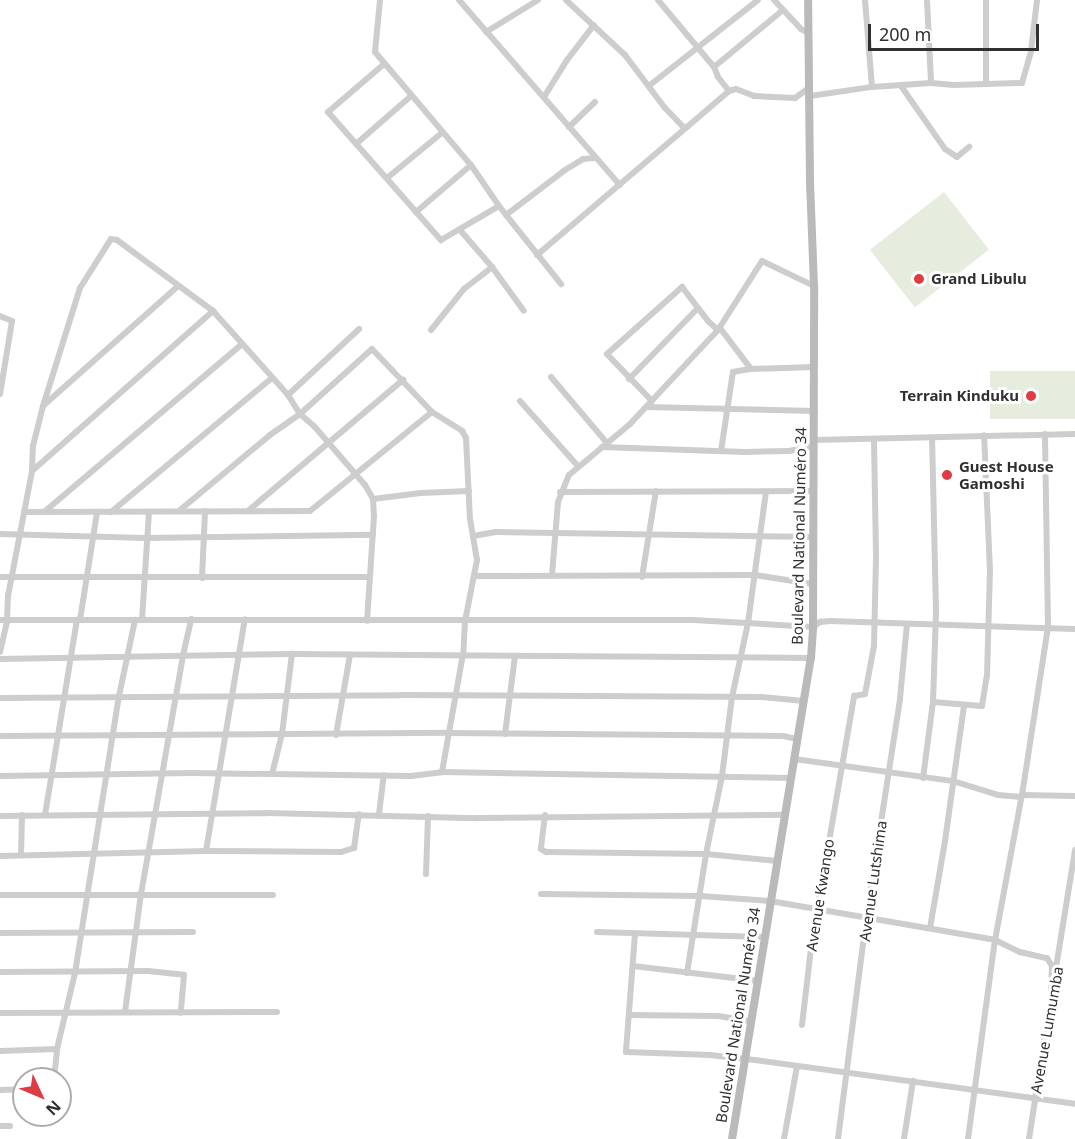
<!DOCTYPE html>
<html>
<head>
<meta charset="utf-8">
<style>
	body { margin:0 }
	#map { position:relative; width:1075px; height:1139px; overflow:hidden; background:#fff; font-family:"Noto Sans",sans-serif }
	div>[style] { position:absolute }
	[style*='--x'] { left:calc(var(--x)*1px); top:calc(var(--y)*1px); width:calc(var(--w)*1px); rotate:calc(var(--a)*1deg) }
	.green>* { inset:0; background:#e6eddf; transform-origin:0 0 }
	.street>* { height:6px; margin:-3px; padding:0 3px; transform-origin:3px; border-radius:3px; background:#cdcdcd }
	.secondary>* { height:8px; margin:-4px; padding:0 4px; transform-origin:4px; border-radius:4px; background:#bababa }
	.dots>* { width:16px; height:16px; translate:-50% -50%; box-sizing:border-box; border:3px solid #fff; border-radius:50% }
	span { translate:-50% -50%; white-space:nowrap; text-align:center; line-height:1.15; -webkit-text-stroke:6px #fff; paint-order:stroke }
	.poi-label { font-size:15px; color:#303030; font-weight:700 }
	.left { translate:0 -50%; text-align:left }
	.right { translate:-100% -50%; text-align:right }
	.street-label { font-size:15px; color:#303030 }
	.north { position:absolute; left:12px; top:1067px; width:60px; height:60px; box-sizing:border-box; background:#fff; border:2px solid #acacac; border-radius:50%; rotate:134deg; font-size:16px; font-weight:700; line-height:24px; text-align:center; color:#303030 }
	.north::after { content:''; display:block; margin:auto; width:21px; height:27px; background:#df3b44; clip-path:polygon(50% 0,100% 100%,50% 72%,0 100%) }
	.scale { position:absolute; left:868px; top:24px; width:171px; height:27px; box-sizing:border-box; border:3px solid #303030; border-top:0; padding-left:8px; font-size:18px; line-height:21px; white-space:nowrap; color:#303030; -webkit-text-stroke:4px #fff; paint-order:stroke }
</style>
</head>
<body>
<div id="map">
	<div class="green">
		<i style="left:944px;top:192px;width:73px;height:94px;rotate:52deg"></i>
		<i style="left:1075px;top:371px;width:48px;height:85px;rotate:90deg"></i>
	</div>
	<div class="street">
		<i style="--x:380;--y:0;--w:52;--a:95.5"></i>
		<i style="--x:375;--y:52;--w:148;--a:49.7"></i>
		<i style="--x:471;--y:165;--w:50;--a:55.7"></i>
		<i style="--x:499;--y:206;--w:100;--a:51.5"></i>
		<i style="--x:459;--y:0;--w:245;--a:49"></i>
		<i style="--x:566;--y:0;--w:81;--a:43"></i>
		<i style="--x:625;--y:55;--w:66;--a:53"></i>
		<i style="--x:665;--y:108;--w:28;--a:46"></i>
		<i style="--x:658;--y:0;--w:87;--a:50.1"></i>
		<i style="--x:714;--y:67;--w:11;--a:68"></i>
		<i style="--x:718;--y:77;--w:18;--a:52"></i>
		<i style="--x:774;--y:0;--w:40;--a:47"></i>
		<i style="--x:801;--y:29;--w:9;--a:27"></i>
		<i style="--x:865;--y:0;--w:87;--a:85.4"></i>
		<i style="--x:927;--y:0;--w:83;--a:87.2"></i>
		<i style="--x:986;--y:0;--w:82;--a:90"></i>
		<i style="--x:486;--y:32;--w:61;--a:-31.6"></i>
		<i style="--x:384;--y:64;--w:74;--a:139.4"></i>
		<i style="--x:328;--y:112;--w:171;--a:48.6"></i>
		<i style="--x:441;--y:240;--w:67;--a:-30.4"></i>
		<i style="--x:714;--y:67;--w:89;--a:-39.6"></i>
		<i style="--x:650;--y:85;--w:137;--a:-38.2"></i>
		<i style="--x:901;--y:86;--w:77;--a:55.1"></i>
		<i style="--x:945;--y:149;--w:14;--a:34"></i>
		<i style="--x:957;--y:157;--w:16;--a:-40"></i>
		<i style="--x:810;--y:96;--w:63;--a:-8.3"></i>
		<i style="--x:872;--y:87;--w:59;--a:-3.9"></i>
		<i style="--x:931;--y:83;--w:23;--a:5"></i>
		<i style="--x:954;--y:85;--w:68;--a:-1.7"></i>
		<i style="--x:1022;--y:83;--w:33;--a:-74"></i>
		<i style="--x:1031;--y:51;--w:51;--a:-83.3"></i>
		<i style="--x:544;--y:97;--w:44;--a:-58.1"></i>
		<i style="--x:567;--y:60;--w:44;--a:-52.4"></i>
		<i style="--x:569;--y:127;--w:36;--a:-44"></i>
		<i style="--x:356;--y:144;--w:73;--a:-41.1"></i>
		<i style="--x:387;--y:178;--w:72;--a:-39.4"></i>
		<i style="--x:416;--y:212;--w:72;--a:-40.5"></i>
		<i style="--x:506;--y:215;--w:74;--a:-37.3"></i>
		<i style="--x:565;--y:170;--w:21;--a:-31"></i>
		<i style="--x:583;--y:159;--w:12;--a:-5"></i>
		<i style="--x:460;--y:230;--w:49;--a:49.1"></i>
		<i style="--x:492;--y:267;--w:54;--a:54"></i>
		<i style="--x:537;--y:255;--w:253;--a:-40.5"></i>
		<i style="--x:729;--y:91;--w:7;--a:-16"></i>
		<i style="--x:736;--y:89;--w:19;--a:21"></i>
		<i style="--x:754;--y:96;--w:41;--a:2.8"></i>
		<i style="--x:795;--y:98;--w:17;--a:-36"></i>
		<i style="--x:0;--y:316;--w:13;--a:23"></i>
		<i style="--x:12;--y:321;--w:74;--a:99.3"></i>
		<i style="--x:720;--y:328;--w:51;--a:52.9"></i>
		<i style="--x:751;--y:369;--w:63;--a:-1.8"></i>
		<i style="--x:431;--y:330;--w:53;--a:-51.2"></i>
		<i style="--x:464;--y:289;--w:36;--a:-38"></i>
		<i style="--x:551;--y:377;--w:87;--a:49.7"></i>
		<i style="--x:629;--y:379;--w:99;--a:-45.8"></i>
		<i style="--x:288;--y:395;--w:97;--a:-42.9"></i>
		<i style="--x:520;--y:401;--w:87;--a:48.3"></i>
		<i style="--x:652;--y:401;--w:65;--a:-133.8"></i>
		<i style="--x:607;--y:354;--w:101;--a:-41.8"></i>
		<i style="--x:682;--y:287;--w:43;--a:52.6"></i>
		<i style="--x:708;--y:321;--w:13;--a:42"></i>
		<i style="--x:44;--y:405;--w:179;--a:-41.6"></i>
		<i style="--x:647;--y:407;--w:168;--a:1.4"></i>
		<i style="--x:814;--y:440;--w:261;--a:-1.3"></i>
		<i style="--x:602;--y:447;--w:143;--a:2"></i>
		<i style="--x:745;--y:452;--w:44;--a:-1.3"></i>
		<i style="--x:789;--y:451;--w:25;--a:-11"></i>
		<i style="--x:721;--y:451;--w:80;--a:-81.4"></i>
		<i style="--x:733;--y:372;--w:17;--a:-10"></i>
		<i style="--x:32;--y:471;--w:242;--a:-41.5"></i>
		<i style="--x:560;--y:492;--w:252;--a:-0.2"></i>
		<i style="--x:373;--y:499;--w:48;--a:-7.1"></i>
		<i style="--x:421;--y:493;--w:48;--a:-2.4"></i>
		<i style="--x:180;--y:510;--w:117;--a:-39.8"></i>
		<i style="--x:270;--y:435;--w:37;--a:-35"></i>
		<i style="--x:300;--y:414;--w:97;--a:-42.1"></i>
		<i style="--x:372;--y:349;--w:87;--a:46.4"></i>
		<i style="--x:432;--y:412;--w:36;--a:32"></i>
		<i style="--x:462;--y:431;--w:8;--a:60"></i>
		<i style="--x:466;--y:438;--w:81;--a:87.2"></i>
		<i style="--x:470;--y:519;--w:42;--a:80.3"></i>
		<i style="--x:477;--y:560;--w:62;--a:101.1"></i>
		<i style="--x:465;--y:621;--w:33;--a:93"></i>
		<i style="--x:463;--y:654;--w:120;--a:100.1"></i>
		<i style="--x:249;--y:510;--w:202;--a:-40.2"></i>
		<i style="--x:24;--y:512;--w:286;--a:-0.2"></i>
		<i style="--x:310;--y:511;--w:157;--a:-39.1"></i>
		<i style="--x:44;--y:512;--w:258;--a:-40.3"></i>
		<i style="--x:111;--y:512;--w:209;--a:-39.8"></i>
		<i style="--x:0;--y:534;--w:146;--a:1.6"></i>
		<i style="--x:146;--y:538;--w:227;--a:-0.8"></i>
		<i style="--x:473;--y:536;--w:23;--a:-10"></i>
		<i style="--x:496;--y:532;--w:317;--a:0.9"></i>
		<i style="--x:552;--y:575;--w:73;--a:-85.3"></i>
		<i style="--x:558;--y:502;--w:29;--a:-68"></i>
		<i style="--x:569;--y:475;--w:80;--a:-39.9"></i>
		<i style="--x:630;--y:424;--w:129;--a:-46.9"></i>
		<i style="--x:718;--y:330;--w:82;--a:-57.5"></i>
		<i style="--x:762;--y:261;--w:58;--a:25.7"></i>
		<i style="--x:475;--y:576;--w:280;--a:-0.2"></i>
		<i style="--x:755;--y:575;--w:58;--a:9"></i>
		<i style="--x:0;--y:577;--w:369;--a:0"></i>
		<i style="--x:642;--y:577;--w:87;--a:-80.8"></i>
		<i style="--x:202;--y:578;--w:67;--a:-87.4"></i>
		<i style="--x:0;--y:620;--w:693;--a:0"></i>
		<i style="--x:693;--y:620;--w:120;--a:3.3"></i>
		<i style="--x:813;--y:627;--w:9;--a:-36"></i>
		<i style="--x:820;--y:622;--w:10;--a:-6"></i>
		<i style="--x:830;--y:621;--w:245;--a:1.9"></i>
		<i style="--x:80;--y:620;--w:108;--a:-81"></i>
		<i style="--x:142;--y:620;--w:108;--a:-86.3"></i>
		<i style="--x:0;--y:652;--w:31;--a:-77"></i>
		<i style="--x:7;--y:622;--w:26;--a:-88"></i>
		<i style="--x:8;--y:596;--w:127;--a:-79.1"></i>
		<i style="--x:32;--y:471;--w:25;--a:-88"></i>
		<i style="--x:33;--y:446;--w:41;--a:-76"></i>
		<i style="--x:43;--y:406;--w:124;--a:-72.6"></i>
		<i style="--x:80;--y:288;--w:58;--a:-57.7"></i>
		<i style="--x:111;--y:239;--w:6;--a:9"></i>
		<i style="--x:117;--y:240;--w:119;--a:36.5"></i>
		<i style="--x:213;--y:311;--w:113;--a:48.2"></i>
		<i style="--x:288;--y:395;--w:22;--a:58"></i>
		<i style="--x:300;--y:414;--w:18;--a:41"></i>
		<i style="--x:314;--y:426;--w:78;--a:49.2"></i>
		<i style="--x:365;--y:485;--w:16;--a:60"></i>
		<i style="--x:373;--y:499;--w:17;--a:87"></i>
		<i style="--x:374;--y:516;--w:105;--a:93.8"></i>
		<i style="--x:0;--y:659;--w:292;--a:-1"></i>
		<i style="--x:292;--y:654;--w:519;--a:0.44"></i>
		<i style="--x:0;--y:698;--w:401;--a:-0.4"></i>
		<i style="--x:401;--y:695;--w:360;--a:0.3"></i>
		<i style="--x:761;--y:697;--w:43;--a:5.3"></i>
		<i style="--x:933;--y:702;--w:49;--a:4.7"></i>
		<i style="--x:982;--y:706;--w:30;--a:-81"></i>
		<i style="--x:987;--y:676;--w:105;--a:-88.4"></i>
		<i style="--x:990;--y:571;--w:136;--a:-92.5"></i>
		<i style="--x:505;--y:734;--w:79;--a:-82.7"></i>
		<i style="--x:336;--y:735;--w:81;--a:-80.1"></i>
		<i style="--x:0;--y:736;--w:448;--a:-0.4"></i>
		<i style="--x:448;--y:733;--w:335;--a:0.5"></i>
		<i style="--x:783;--y:736;--w:14;--a:12"></i>
		<i style="--x:794;--y:759;--w:161;--a:7.9"></i>
		<i style="--x:953;--y:781;--w:47;--a:17.3"></i>
		<i style="--x:998;--y:795;--w:23;--a:5"></i>
		<i style="--x:272;--y:774;--w:41;--a:-76"></i>
		<i style="--x:282;--y:734;--w:81;--a:-82.9"></i>
		<i style="--x:0;--y:776;--w:192;--a:-0.9"></i>
		<i style="--x:192;--y:773;--w:219;--a:0.8"></i>
		<i style="--x:411;--y:776;--w:31;--a:-7"></i>
		<i style="--x:442;--y:772;--w:349;--a:1"></i>
		<i style="--x:923;--y:778;--w:77;--a:-82.5"></i>
		<i style="--x:933;--y:702;--w:91;--a:-88.1"></i>
		<i style="--x:936;--y:611;--w:173;--a:-91.3"></i>
		<i style="--x:1022;--y:795;--w:53;--a:1.1"></i>
		<i style="--x:379;--y:814;--w:39;--a:-83"></i>
		<i style="--x:45;--y:815;--w:198;--a:-80.7"></i>
		<i style="--x:545;--y:815;--w:34;--a:97"></i>
		<i style="--x:541;--y:849;--w:6;--a:31"></i>
		<i style="--x:546;--y:852;--w:160;--a:0.7"></i>
		<i style="--x:706;--y:854;--w:71;--a:5.6"></i>
		<i style="--x:0;--y:816;--w:267;--a:-0.6"></i>
		<i style="--x:267;--y:813;--w:210;--a:1.4"></i>
		<i style="--x:477;--y:818;--w:308;--a:-0.6"></i>
		<i style="--x:206;--y:851;--w:235;--a:-80.5"></i>
		<i style="--x:21;--y:855;--w:40;--a:-88.6"></i>
		<i style="--x:0;--y:856;--w:206;--a:-1.4"></i>
		<i style="--x:206;--y:851;--w:135;--a:0.4"></i>
		<i style="--x:341;--y:852;--w:14;--a:-17"></i>
		<i style="--x:354;--y:848;--w:34;--a:-82"></i>
		<i style="--x:426;--y:874;--w:58;--a:-88"></i>
		<i style="--x:541;--y:894;--w:159;--a:0.7"></i>
		<i style="--x:700;--y:896;--w:70;--a:4.1"></i>
		<i style="--x:770;--y:901;--w:228;--a:9.8"></i>
		<i style="--x:995;--y:940;--w:28;--a:26"></i>
		<i style="--x:1020;--y:952;--w:28;--a:13"></i>
		<i style="--x:1047;--y:958;--w:9;--a:58"></i>
		<i style="--x:1052;--y:966;--w:27;--a:92"></i>
		<i style="--x:0;--y:895;--w:273;--a:0"></i>
		<i style="--x:930;--y:928;--w:88;--a:-80.2"></i>
		<i style="--x:945;--y:841;--w:137;--a:-82"></i>
		<i style="--x:597;--y:932;--w:166;--a:1.7"></i>
		<i style="--x:0;--y:933;--w:193;--a:-0.3"></i>
		<i style="--x:635;--y:934;--w:118;--a:94.4"></i>
		<i style="--x:626;--y:1052;--w:84;--a:2"></i>
		<i style="--x:710;--y:1055;--w:45;--a:6.3"></i>
		<i style="--x:755;--y:1060;--w:323;--a:7.8"></i>
		<i style="--x:633;--y:966;--w:127;--a:6.8"></i>
		<i style="--x:0;--y:972;--w:148;--a:-0.4"></i>
		<i style="--x:148;--y:971;--w:36;--a:6"></i>
		<i style="--x:184;--y:975;--w:38;--a:95"></i>
		<i style="--x:687;--y:973;--w:121;--a:-80.9"></i>
		<i style="--x:706;--y:854;--w:80;--a:-78.4"></i>
		<i style="--x:722;--y:776;--w:80;--a:-82.8"></i>
		<i style="--x:732;--y:697;--w:76;--a:-77.8"></i>
		<i style="--x:748;--y:623;--w:132;--a:-82.2"></i>
		<i style="--x:1054;--y:980;--w:132;--a:-80.8"></i>
		<i style="--x:125;--y:1012;--w:119;--a:-82.3"></i>
		<i style="--x:141;--y:894;--w:243;--a:-80"></i>
		<i style="--x:183;--y:655;--w:37;--a:-77"></i>
		<i style="--x:0;--y:1013;--w:277;--a:-0.2"></i>
		<i style="--x:630;--y:1015;--w:88;--a:0.7"></i>
		<i style="--x:718;--y:1016;--w:33;--a:9"></i>
		<i style="--x:802;--y:1025;--w:86;--a:-83.3"></i>
		<i style="--x:812;--y:940;--w:248;--a:-80.2"></i>
		<i style="--x:854;--y:696;--w:11;--a:-10"></i>
		<i style="--x:865;--y:694;--w:49;--a:-79.4"></i>
		<i style="--x:874;--y:646;--w:91;--a:-88.7"></i>
		<i style="--x:876;--y:555;--w:116;--a:-91"></i>
		<i style="--x:0;--y:1051;--w:57;--a:-2"></i>
		<i style="--x:54;--y:1079;--w:30;--a:-84"></i>
		<i style="--x:57;--y:1049;--w:78;--a:-76.7"></i>
		<i style="--x:75;--y:973;--w:280;--a:-81"></i>
		<i style="--x:119;--y:696;--w:78;--a:-78.1"></i>
		<i style="--x:0;--y:1090;--w:24;--a:-2"></i>
		<i style="--x:0;--y:1126;--w:10;--a:0"></i>
		<i style="--x:784;--y:1139;--w:74;--a:-79.9"></i>
		<i style="--x:838;--y:1139;--w:222;--a:-82.7"></i>
		<i style="--x:866;--y:919;--w:223;--a:-81.2"></i>
		<i style="--x:900;--y:699;--w:75;--a:-84.7"></i>
		<i style="--x:904;--y:1139;--w:59;--a:-81.2"></i>
		<i style="--x:968;--y:1139;--w:201;--a:-82.3"></i>
		<i style="--x:995;--y:940;--w:147;--a:-79.5"></i>
		<i style="--x:1022;--y:795;--w:170;--a:-81.2"></i>
		<i style="--x:1048;--y:627;--w:193;--a:-90.9"></i>
		<i style="--x:1029;--y:1139;--w:151;--a:-81.2"></i>
	</div>
	<div class="secondary">
		<i style="--x:732;--y:1139;--w:487;--a:-80.7"></i>
		<i style="--x:811;--y:658;--w:31;--a:-86"></i>
		<i style="--x:813;--y:627;--w:341;--a:-89.8"></i>
		<i style="--x:814;--y:286;--w:106;--a:-92.2"></i>
		<i style="--x:810;--y:180;--w:180;--a:-90.6"></i>
	</div>
	<div class="dots">
		<i style="left:919px;top:279px;background:#df3b44"></i>
		<i style="left:1031px;top:396px;background:#df3b44"></i>
		<i style="left:947px;top:475px;background:#df3b44"></i>
	</div>
	<div class="poi-label">
		<span class="left" style="left:931px;top:279px">Grand Libulu</span>
		<span class="right" style="left:1019px;top:396px">Terrain Kinduku</span>
		<span class="left" style="left:959px;top:475px">Guest House<br>Gamoshi</span>
	</div>
	<div class="street-label">
		<span style="left:799px;top:536px;rotate:-89deg">Boulevard National Numéro 34</span>
		<span style="left:873px;top:881px;rotate:-82deg">Avenue Lutshima</span>
		<span style="left:820px;top:895px;rotate:-81deg">Avenue Kwango</span>
		<span style="left:738px;top:1015px;rotate:-81deg">Boulevard National Numéro 34</span>
		<span style="left:1047px;top:1030px;rotate:-80deg">Avenue Lumumba</span>
	</div>
	<div class="north">N</div>
	<div class="scale">200 m</div>
</div>
</body>
</html>
